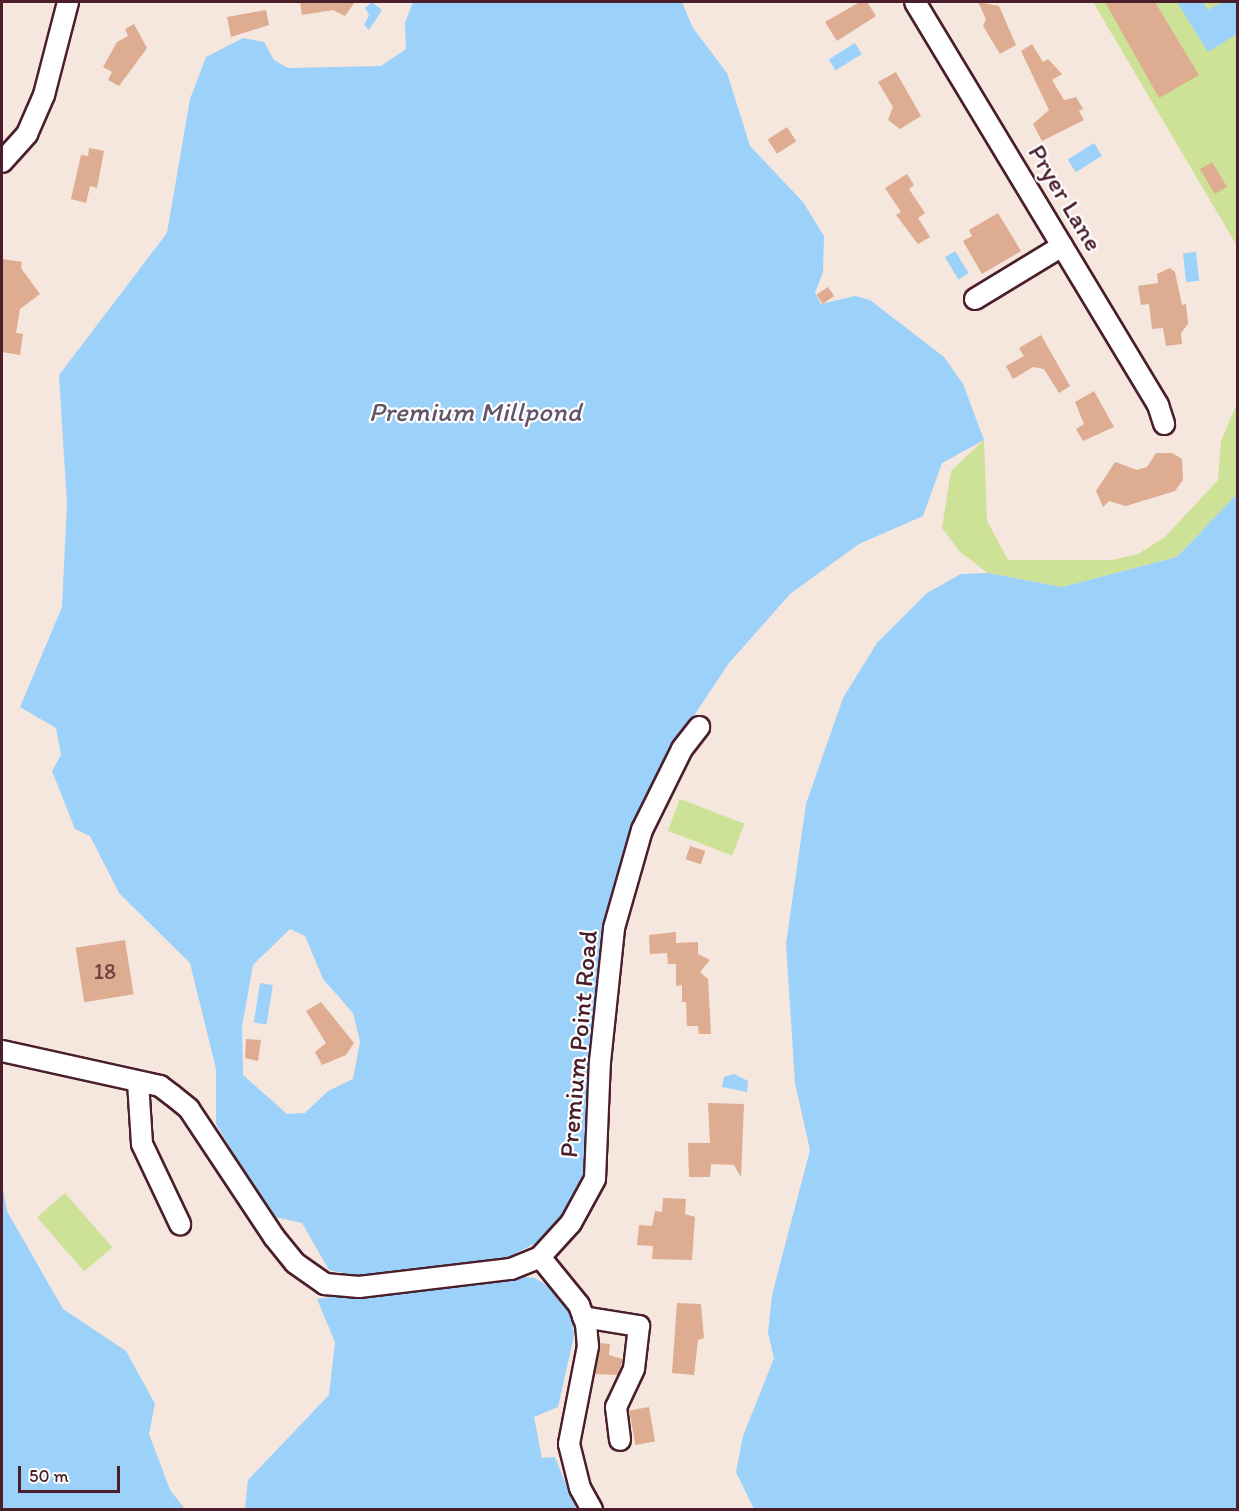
<!DOCTYPE html>
<html>
<head>
<meta charset="utf-8">
<style>
	body { margin:0 }
	#map { position:relative; width:1239px; height:1511px; overflow:hidden; background:#f5e6de; font-family:Itim,sans-serif }
	div>[style] { position:absolute }
	[style*='--x'] { left:calc(var(--x)*1px); top:calc(var(--y)*1px); width:calc(var(--w)*1px); rotate:calc(var(--a)*1deg) }
	.green>* { inset:0; background:#cee297; transform-origin:0 0 }
	.water>* { inset:0; background:#9cd1fa; transform-origin:0 0 }
	.building>* { inset:0; background:#deac90; transform-origin:0 0 }
	.roads { filter:drop-shadow(2px 0 #4a1f2b) drop-shadow(-2px 0 #4a1f2b) drop-shadow(0 2px #4a1f2b) drop-shadow(0 -2px #4a1f2b) }
	.minor>* { height:20px; margin:-10px; padding:0 10px; transform-origin:10px; border-radius:10px; background:#fff }
	span { translate:-50% -50%; white-space:nowrap; text-align:center; line-height:1.15; -webkit-text-stroke:4.5px #fff; paint-order:stroke }
	.number-label { font-size:22px; color:#6f4244 }
	.number-label span { -webkit-text-stroke-width:0 }
	.street-label { font-size:26px; color:#4a1f2b }
	.water-label { font-size:27px; color:#635469; font-style:italic }
	.frame { position:absolute; inset:0; border:3px solid #4a1f2b; pointer-events:none }
	.scale { position:absolute; left:18px; top:1466px; width:102px; height:27px; box-sizing:border-box; border:3px solid #4a1f2b; border-top:0; padding-left:8px; font-size:18px; line-height:21px; white-space:nowrap; color:#4a1f2b; -webkit-text-stroke:4px #fff; paint-order:stroke }
</style>
</head>
<body>
<div id="map">
	<div class="green">
		<i style="clip-path:polygon(1093px 2px,1237px 2px,1237px 246px)"></i>
		<i style="clip-path:polygon(1237px 403px,1237px 494px,1177px 557px,1062px 587px,988px 573px,960px 552px,942px 528px,951px 471px,984px 440px,987px 521px,1008px 560px,1112px 560px,1138px 554px,1165px 537px,1218px 480px,1221px 441px)"></i>
		<i style="left:680px;top:799px;width:69px;height:34px;rotate:21deg"></i>
		<i style="left:65px;top:1193px;width:72px;height:37px;rotate:49deg"></i>
	</div>
	<div class="water">
		<i style="clip-path:polygon(372px 2px,382px 10px,369px 30px,364px 25px,369px 15px,365px 8px)"></i>
		<i style="clip-path:polygon(evenodd,413px 2px,682px 2px,693px 28px,727px 73px,750px 146px,803px 202px,824px 236px,823px 272px,815px 293px,821px 304px,855px 296px,870px 300px,944px 357px,963px 384px,984px 440px,942px 463px,923px 516px,859px 544px,790px 594px,729px 663px,681px 735px,634px 833px,588px 1179px,572px 1207px,546px 1238px,508px 1257px,512px 1276px,535px 1278px,554px 1290px,571px 1310px,574px 1336px,558px 1407px,534px 1417px,542px 1458px,555px 1457px,576px 1509px,245px 1509px,248px 1480px,329px 1395px,335px 1342px,317px 1299px,361px 1293px,359px 1276px,329px 1270px,302px 1223px,271px 1216px,216px 1124px,216px 1069px,190px 963px,119px 893px,90px 836px,75px 829px,52px 771px,61px 755px,56px 728px,20px 707px,62px 607px,67px 504px,59px 375px,167px 233px,190px 99px,206px 57px,243px 38px,264px 42px,274px 60px,288px 68px,381px 66px,406px 49px,405px 23px,413px 2px,290px 929px,305px 936px,323px 979px,353px 1013px,360px 1042px,353px 1079px,328px 1091px,305px 1113px,287px 1114px,243px 1075px,242px 1027px,253px 965px,290px 929px)"></i>
		<i style="clip-path:polygon(1177px 2px,1203px 2px,1208px 10px,1223px 2px,1236px 2px,1237px 34px,1208px 52px)"></i>
		<i style="left:855px;top:43px;width:13px;height:31px;rotate:58deg"></i>
		<i style="left:1094px;top:143px;width:15px;height:31px;rotate:58deg"></i>
		<i style="left:955px;top:251px;width:26px;height:12px;rotate:58deg"></i>
		<i style="left:1196px;top:252px;width:29px;height:13px;rotate:84deg"></i>
		<i style="clip-path:polygon(1237px 494px,1237px 1509px,754px 1509px,736px 1472px,743px 1436px,774px 1358px,768px 1333px,772px 1295px,810px 1150px,795px 1083px,786px 944px,806px 804px,843px 698px,877px 643px,927px 593px,961px 574px,988px 573px,1062px 587px,1177px 557px)"></i>
		<i style="left:260px;top:983px;width:13px;height:40px;rotate:9deg"></i>
		<i style="clip-path:polygon(734px 1074px,748px 1081px,747px 1092px,722px 1087px,724px 1077px)"></i>
		<i style="clip-path:polygon(2px 1184px,7px 1211px,63px 1309px,126px 1351px,155px 1404px,149px 1434px,170px 1490px,185px 1509px,2px 1509px)"></i>
	</div>
	<div class="building">
		<i style="clip-path:polygon(300px 2px,355px 2px,345px 16px,333px 10px,302px 15px)"></i>
		<i style="clip-path:polygon(860px 2px,867px 2px,876px 16px,837px 41px,825px 22px)"></i>
		<i style="clip-path:polygon(978px 2px,999px 6px,1016px 45px,1000px 54px,983px 26px,986px 19px)"></i>
		<i style="clip-path:polygon(1105px 2px,1155px 2px,1199px 75px,1159px 98px)"></i>
		<i style="clip-path:polygon(266px 10px,269px 25px,231px 37px,227px 17px)"></i>
		<i style="clip-path:polygon(134px 24px,147px 48px,119px 86px,108px 80px,112px 72px,103px 67px,117px 42px,128px 36px,125px 29px)"></i>
		<i style="clip-path:polygon(1032px 44px,1043px 62px,1048px 59px,1062px 74px,1052px 80px,1064px 100px,1076px 97px,1083px 109px,1079px 111px,1084px 120px,1042px 141px,1033px 124px,1049px 110px,1021px 51px)"></i>
		<i style="clip-path:polygon(896px 72px,921px 116px,900px 129px,888px 120px,893px 107px,878px 82px)"></i>
		<i style="left:787px;top:127px;width:17px;height:23px;rotate:57deg"></i>
		<i style="clip-path:polygon(89px 148px,104px 151px,97px 188px,90px 186px,86px 203px,71px 199px,81px 155px,88px 156px)"></i>
		<i style="left:1212px;top:162px;width:29px;height:14px;rotate:59deg"></i>
		<i style="clip-path:polygon(907px 174px,914px 185px,909px 189px,925px 213px,918px 218px,930px 237px,918px 244px,896px 215px,901px 212px,885px 188px)"></i>
		<i style="clip-path:polygon(998px 213px,1021px 251px,982px 274px,963px 241px,972px 236px,969px 230px)"></i>
		<i style="clip-path:polygon(2px 259px,22px 262px,21px 268px,40px 294px,20px 309px,16px 333px,23px 334px,20px 355px,2px 352px)"></i>
		<i style="clip-path:polygon(1170px 268px,1175px 272px,1182px 305px,1186px 304px,1188px 324px,1181px 333px,1182px 344px,1166px 346px,1163px 328px,1152px 329px,1149px 304px,1141px 305px,1138px 286px,1158px 283px,1157px 274px)"></i>
		<i style="left:828px;top:287px;width:11px;height:14px;rotate:56deg"></i>
		<i style="clip-path:polygon(1041px 335px,1070px 386px,1059px 393px,1044px 369px,1033px 367px,1013px 379px,1006px 366px,1024px 356px,1019px 348px)"></i>
		<i style="clip-path:polygon(1094px 391px,1114px 427px,1083px 441px,1076px 429px,1084px 424px,1075px 402px)"></i>
		<i style="clip-path:polygon(1156px 453px,1172px 453px,1182px 459px,1183px 480px,1175px 491px,1126px 506px,1109px 501px,1103px 507px,1096px 491px,1115px 462px,1137px 470px,1147px 467px)"></i>
		<i style="left:690px;top:846px;width:16px;height:14px;rotate:18deg"></i>
		<i style="clip-path:polygon(676px 932px,676px 943px,698px 942px,698px 954px,710px 960px,700px 972px,708px 979px,711px 1034px,699px 1034px,698px 1026px,687px 1026px,686px 1002px,682px 1002px,682px 985px,676px 986px,676px 964px,668px 964px,667px 953px,650px 954px,649px 935px)"></i>
		<i style="left:125px;top:940px;width:55px;height:50px;rotate:81deg"></i>
		<i style="clip-path:polygon(321px 1002px,354px 1043px,346px 1055px,322px 1065px,315px 1052px,326px 1043px,306px 1011px)"></i>
		<i style="clip-path:polygon(246px 1039px,261px 1040px,258px 1061px,245px 1058px)"></i>
		<i style="clip-path:polygon(708px 1103px,744px 1104px,741px 1177px,734px 1165px,711px 1164px,710px 1177px,689px 1177px,688px 1143px,710px 1143px)"></i>
		<i style="clip-path:polygon(663px 1198px,686px 1199px,685px 1214px,695px 1217px,692px 1260px,652px 1259px,653px 1246px,637px 1245px,639px 1225px,652px 1226px,655px 1211px,662px 1212px)"></i>
		<i style="clip-path:polygon(677px 1303px,701px 1304px,704px 1338px,698px 1340px,694px 1375px,672px 1373px)"></i>
		<i style="clip-path:polygon(600px 1343px,610px 1344px,609px 1355px,623px 1359px,618px 1375px,595px 1374px)"></i>
		<i style="left:649px;top:1407px;width:35px;height:20px;rotate:80deg"></i>
	</div>
	<div class="roads">
		<div class="minor">
			<i style="--x:915;--y:2;--w:471;--a:58.9"></i>
			<i style="--x:1158;--y:405;--w:20;--a:72"></i>
			<i style="--x:2;--y:162;--w:38;--a:-48"></i>
			<i style="--x:27;--y:134;--w:43;--a:-66.4"></i>
			<i style="--x:44;--y:95;--w:96;--a:-75.5"></i>
			<i style="--x:975;--y:299;--w:102;--a:-31.3"></i>
			<i style="--x:2;--y:1051;--w:162;--a:12.5"></i>
			<i style="--x:160;--y:1086;--w:15;--a:37"></i>
			<i style="--x:172;--y:1095;--w:22;--a:39"></i>
			<i style="--x:189;--y:1109;--w:154;--a:56.4"></i>
			<i style="--x:274;--y:1237;--w:33;--a:51"></i>
			<i style="--x:295;--y:1263;--w:37;--a:35"></i>
			<i style="--x:325;--y:1284;--w:34;--a:5"></i>
			<i style="--x:359;--y:1287;--w:153;--a:-6.8"></i>
			<i style="--x:511;--y:1269;--w:31;--a:-22"></i>
			<i style="--x:540;--y:1257;--w:46;--a:-47.6"></i>
			<i style="--x:571;--y:1223;--w:50;--a:-61.4"></i>
			<i style="--x:595;--y:1179;--w:117;--a:-87.6"></i>
			<i style="--x:600;--y:1062;--w:135;--a:-84"></i>
			<i style="--x:614;--y:928;--w:102;--a:-74.1"></i>
			<i style="--x:642;--y:830;--w:90;--a:-63.7"></i>
			<i style="--x:682;--y:749;--w:28;--a:-52"></i>
			<i style="--x:138;--y:1082;--w:62;--a:86.3"></i>
			<i style="--x:142;--y:1144;--w:89;--a:64.6"></i>
			<i style="--x:540;--y:1257;--w:62;--a:50.9"></i>
			<i style="--x:579;--y:1305;--w:20;--a:70"></i>
			<i style="--x:586;--y:1324;--w:22;--a:85"></i>
			<i style="--x:588;--y:1346;--w:100;--a:101"></i>
			<i style="--x:569;--y:1444;--w:45;--a:76"></i>
			<i style="--x:580;--y:1488;--w:25;--a:61"></i>
			<i style="--x:583;--y:1317;--w:57;--a:9.1"></i>
			<i style="--x:639;--y:1326;--w:43;--a:96.6"></i>
			<i style="--x:634;--y:1369;--w:42;--a:115.3"></i>
			<i style="--x:616;--y:1407;--w:33;--a:83"></i>
		</div>
	</div>
	<div class="number-label">
		<span style="left:105px;top:972px">18</span>
	</div>
	<div class="street-label">
		<span style="left:1065px;top:198px;rotate:59deg">Pryer Lane</span>
		<span style="left:579px;top:1044px;rotate:-85deg">Premium Point Road</span>
	</div>
	<div class="water-label">
		<span style="left:475px;top:412px">Premium Millpond</span>
	</div>
	<div class="frame"></div>
	<div class="scale">50 m</div>
</div>
</body>
</html>
